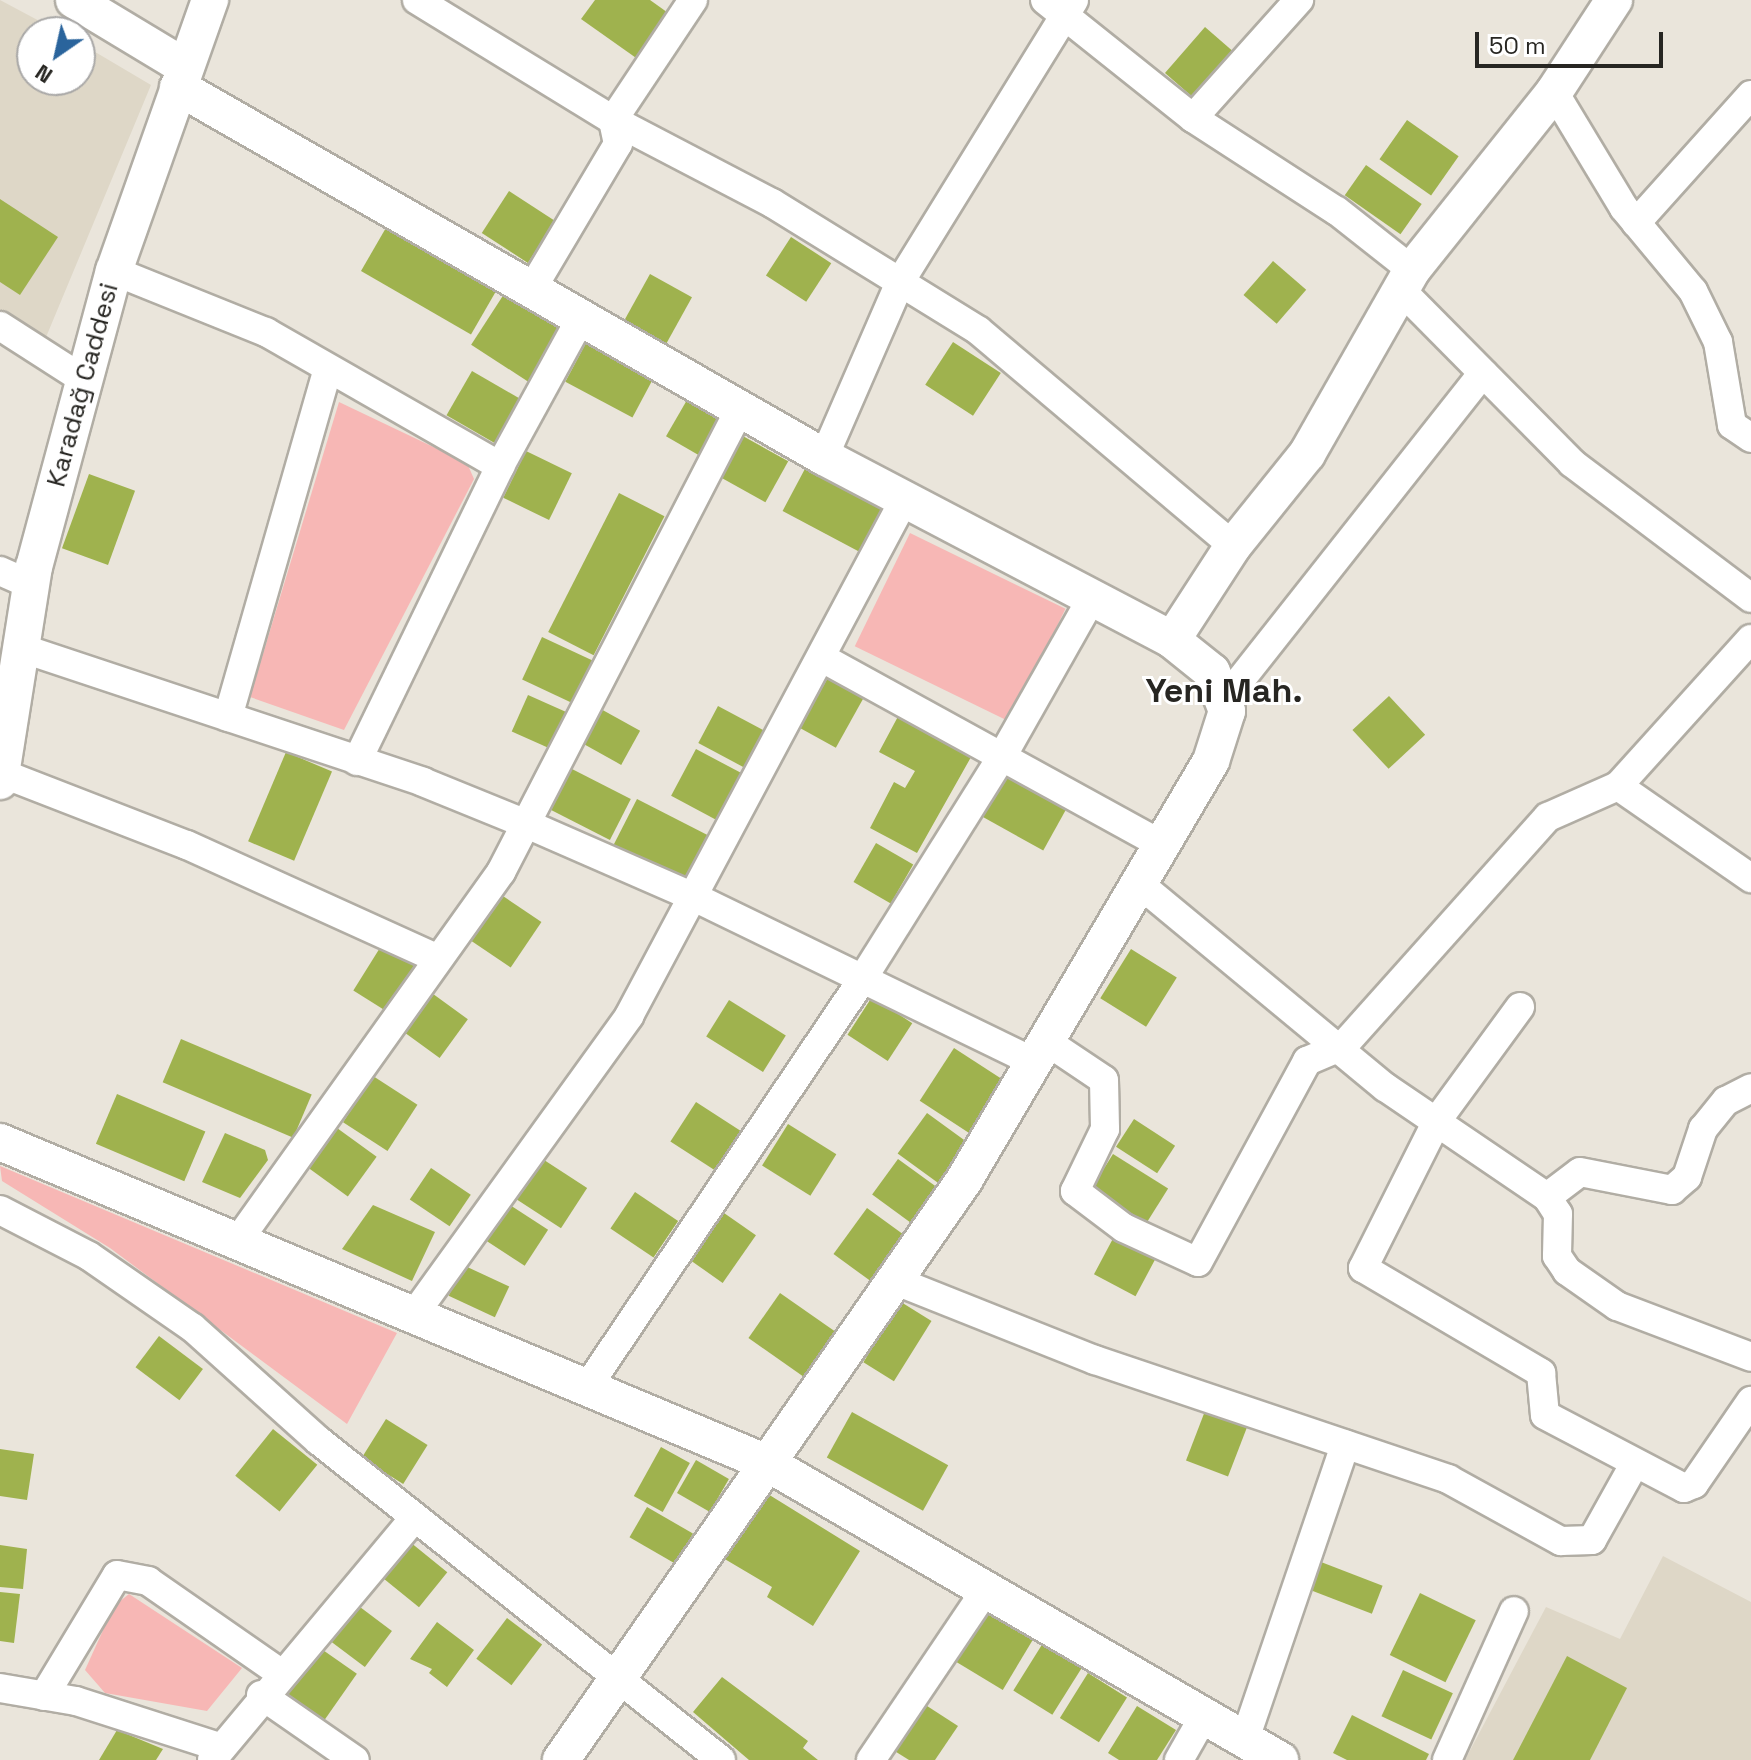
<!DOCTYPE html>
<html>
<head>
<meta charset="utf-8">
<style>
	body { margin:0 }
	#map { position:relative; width:1751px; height:1760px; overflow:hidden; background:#eae5db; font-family:"Space Grotesk",sans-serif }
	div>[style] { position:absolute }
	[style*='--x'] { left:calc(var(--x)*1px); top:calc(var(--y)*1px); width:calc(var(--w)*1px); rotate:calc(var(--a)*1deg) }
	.built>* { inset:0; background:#ded7c7 }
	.green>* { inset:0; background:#f7b7b5; transform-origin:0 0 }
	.building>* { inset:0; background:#9fb24e; transform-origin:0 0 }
	.roads { filter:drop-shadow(2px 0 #b1ada4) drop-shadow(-2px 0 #b1ada4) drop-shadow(0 2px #b1ada4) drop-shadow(0 -2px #b1ada4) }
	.minor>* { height:28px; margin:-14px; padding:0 14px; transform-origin:14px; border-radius:14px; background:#fff }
	.tertiary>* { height:36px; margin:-18px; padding:0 18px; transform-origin:18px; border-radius:18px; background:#fff }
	span { translate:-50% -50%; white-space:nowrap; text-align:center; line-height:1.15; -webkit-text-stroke:6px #fff; paint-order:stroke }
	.street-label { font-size:26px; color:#272622 }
	.district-label { font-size:34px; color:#272622; font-weight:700 }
	.north { position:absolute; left:16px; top:16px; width:80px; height:80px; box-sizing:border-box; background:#fff; border:2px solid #a9a8a7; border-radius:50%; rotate:214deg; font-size:22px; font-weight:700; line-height:32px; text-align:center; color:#272622 }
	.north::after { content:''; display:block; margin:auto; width:28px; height:36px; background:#2a649c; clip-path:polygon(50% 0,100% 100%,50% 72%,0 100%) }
	.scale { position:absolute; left:1475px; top:32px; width:188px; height:36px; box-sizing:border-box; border:4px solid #272622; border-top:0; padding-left:10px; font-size:24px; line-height:28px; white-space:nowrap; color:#272622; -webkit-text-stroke:6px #fff; paint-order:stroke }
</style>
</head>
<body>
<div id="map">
	<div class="built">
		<i style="clip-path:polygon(0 0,60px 32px,32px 32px,32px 80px,80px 80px,80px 43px,151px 85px,44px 342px,0 314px)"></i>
		<i style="clip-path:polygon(1663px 1556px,1751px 1602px,1751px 1760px,1465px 1760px,1546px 1607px,1620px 1639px)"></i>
	</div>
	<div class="green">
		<i style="clip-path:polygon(339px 402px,467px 463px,474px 479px,344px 730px,250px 697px)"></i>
		<i style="left:910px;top:533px;width:173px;height:126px;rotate:26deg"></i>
		<i style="clip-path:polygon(0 1166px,397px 1333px,347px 1424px,110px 1248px,2px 1181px)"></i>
		<i style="clip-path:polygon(129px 1594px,242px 1668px,207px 1711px,105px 1693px,85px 1670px,114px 1606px)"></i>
	</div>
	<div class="building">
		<i style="clip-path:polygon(595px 0,650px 0,671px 15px,639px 60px,581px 19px)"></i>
		<i style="left:1205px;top:27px;width:40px;height:61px;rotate:41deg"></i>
		<i style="left:1407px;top:120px;width:63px;height:48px;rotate:35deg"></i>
		<i style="left:1366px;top:165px;width:68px;height:37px;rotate:35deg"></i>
		<i style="left:509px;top:191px;width:55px;height:50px;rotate:33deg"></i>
		<i style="clip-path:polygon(0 199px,58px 237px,20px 295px,0 282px)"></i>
		<i style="left:387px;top:226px;width:127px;height:52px;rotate:30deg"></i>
		<i style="left:791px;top:237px;width:48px;height:46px;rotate:33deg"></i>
		<i style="left:1273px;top:261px;width:44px;height:45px;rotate:41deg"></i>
		<i style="left:650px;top:274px;width:48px;height:54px;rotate:29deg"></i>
		<i style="left:506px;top:291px;width:69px;height:64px;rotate:33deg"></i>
		<i style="left:953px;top:342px;width:57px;height:51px;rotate:33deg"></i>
		<i style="left:586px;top:343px;width:76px;height:44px;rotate:28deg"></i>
		<i style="left:472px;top:371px;width:61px;height:51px;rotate:30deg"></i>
		<i style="left:687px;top:400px;width:42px;height:42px;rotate:30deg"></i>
		<i style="left:741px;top:435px;width:54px;height:47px;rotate:29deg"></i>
		<i style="left:526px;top:451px;width:51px;height:52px;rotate:26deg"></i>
		<i style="left:807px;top:465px;width:88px;height:52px;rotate:28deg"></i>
		<i style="left:89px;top:474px;width:49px;height:79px;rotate:20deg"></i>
		<i style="left:619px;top:493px;width:51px;height:156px;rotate:27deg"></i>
		<i style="left:542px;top:637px;width:57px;height:47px;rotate:25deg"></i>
		<i style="left:831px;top:672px;width:41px;height:64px;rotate:29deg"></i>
		<i style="left:528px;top:695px;width:43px;height:40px;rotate:24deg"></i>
		<i style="left:1389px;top:696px;width:53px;height:50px;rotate:47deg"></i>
		<i style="left:718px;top:706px;width:54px;height:42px;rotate:28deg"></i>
		<i style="left:599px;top:708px;width:47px;height:39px;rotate:29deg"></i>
		<i style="clip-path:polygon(902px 709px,975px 750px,917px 853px,870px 828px,894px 782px,905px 788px,915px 771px,879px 752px)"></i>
		<i style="left:696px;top:749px;width:54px;height:53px;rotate:28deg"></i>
		<i style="left:286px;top:752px;width:50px;height:97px;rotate:23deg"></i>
		<i style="left:572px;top:769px;width:66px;height:46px;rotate:27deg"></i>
		<i style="left:1005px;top:771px;width:72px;height:51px;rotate:29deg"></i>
		<i style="left:637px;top:799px;width:84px;height:52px;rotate:27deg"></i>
		<i style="left:876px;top:843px;width:43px;height:45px;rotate:30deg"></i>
		<i style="left:500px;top:894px;width:50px;height:55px;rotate:34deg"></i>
		<i style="left:383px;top:943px;width:39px;height:56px;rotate:32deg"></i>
		<i style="left:1131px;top:949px;width:54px;height:58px;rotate:32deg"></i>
		<i style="left:429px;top:991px;width:48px;height:48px;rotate:36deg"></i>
		<i style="left:872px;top:997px;width:48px;height:45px;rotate:33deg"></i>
		<i style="left:729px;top:1000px;width:67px;height:43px;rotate:32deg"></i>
		<i style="left:181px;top:1039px;width:142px;height:47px;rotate:23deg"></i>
		<i style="left:954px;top:1048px;width:63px;height:63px;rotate:33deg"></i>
		<i style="left:373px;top:1076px;width:53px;height:55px;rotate:33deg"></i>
		<i style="left:117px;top:1094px;width:96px;height:54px;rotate:23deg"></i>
		<i style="left:696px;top:1102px;width:53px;height:47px;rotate:33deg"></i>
		<i style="left:927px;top:1113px;width:54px;height:50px;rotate:36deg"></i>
		<i style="left:1134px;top:1119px;width:49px;height:33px;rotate:33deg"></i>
		<i style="left:788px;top:1124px;width:57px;height:49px;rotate:32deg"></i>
		<i style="left:337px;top:1128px;width:49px;height:49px;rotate:36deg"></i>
		<i style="clip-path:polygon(225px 1133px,265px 1150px,268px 1160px,240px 1198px,202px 1182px)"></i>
		<i style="left:1113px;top:1154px;width:65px;height:47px;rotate:32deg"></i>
		<i style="left:541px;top:1158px;width:55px;height:48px;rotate:33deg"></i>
		<i style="left:898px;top:1159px;width:49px;height:44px;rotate:36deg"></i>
		<i style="left:431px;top:1168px;width:48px;height:38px;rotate:34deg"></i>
		<i style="left:635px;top:1192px;width:52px;height:44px;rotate:34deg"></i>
		<i style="left:507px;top:1203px;width:49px;height:43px;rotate:33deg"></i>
		<i style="clip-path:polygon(373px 1205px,435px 1232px,412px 1281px,342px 1249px)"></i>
		<i style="left:867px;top:1208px;width:48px;height:57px;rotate:36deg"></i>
		<i style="left:724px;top:1213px;width:39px;height:58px;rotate:35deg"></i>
		<i style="left:1117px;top:1231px;width:47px;height:49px;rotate:28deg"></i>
		<i style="left:463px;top:1265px;width:51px;height:34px;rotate:25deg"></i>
		<i style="left:780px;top:1293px;width:73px;height:55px;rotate:35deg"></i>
		<i style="left:901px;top:1302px;width:36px;height:71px;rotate:32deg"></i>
		<i style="left:159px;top:1336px;width:55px;height:39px;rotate:37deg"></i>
		<i style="left:1205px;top:1411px;width:45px;height:53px;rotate:21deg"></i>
		<i style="left:852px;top:1412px;width:110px;height:52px;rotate:29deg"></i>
		<i style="left:386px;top:1419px;width:49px;height:46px;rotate:32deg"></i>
		<i style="left:273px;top:1429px;width:57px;height:60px;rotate:39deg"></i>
		<i style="left:661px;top:1447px;width:33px;height:56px;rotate:29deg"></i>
		<i style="clip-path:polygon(0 1449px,34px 1454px,27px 1500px,0 1496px)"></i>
		<i style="left:696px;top:1460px;width:38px;height:38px;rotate:30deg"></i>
		<i style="clip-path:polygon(763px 1491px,860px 1551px,813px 1626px,767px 1597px,772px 1587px,723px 1558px)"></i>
		<i style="left:647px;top:1507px;width:53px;height:35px;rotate:30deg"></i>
		<i style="left:410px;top:1542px;width:48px;height:45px;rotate:39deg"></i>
		<i style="clip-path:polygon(0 1545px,27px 1549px,23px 1589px,0 1587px)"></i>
		<i style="left:1321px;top:1562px;width:66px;height:30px;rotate:21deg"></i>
		<i style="clip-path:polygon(0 1592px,20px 1594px,14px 1643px,0 1641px)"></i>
		<i style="left:1420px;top:1593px;width:62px;height:69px;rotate:26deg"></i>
		<i style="left:356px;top:1604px;width:45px;height:45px;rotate:37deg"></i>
		<i style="left:986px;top:1611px;width:55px;height:59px;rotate:31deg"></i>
		<i style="left:507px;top:1618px;width:44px;height:51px;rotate:37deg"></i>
		<i style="clip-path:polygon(437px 1622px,474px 1650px,447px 1687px,429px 1673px,432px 1669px,410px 1659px)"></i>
		<i style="left:1043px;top:1643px;width:46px;height:56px;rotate:32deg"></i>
		<i style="left:320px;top:1648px;width:45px;height:61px;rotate:35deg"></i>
		<i style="clip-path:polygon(1567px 1656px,1627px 1688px,1590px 1760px,1513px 1760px)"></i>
		<i style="left:1403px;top:1670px;width:55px;height:51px;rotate:25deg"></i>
		<i style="left:1088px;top:1673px;width:46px;height:53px;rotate:32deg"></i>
		<i style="clip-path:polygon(722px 1677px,808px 1741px,803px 1748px,818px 1760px,749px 1760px,693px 1712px)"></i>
		<i style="clip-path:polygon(924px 1704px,958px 1726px,935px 1760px,909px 1760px,893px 1750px)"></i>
		<i style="clip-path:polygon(1137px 1706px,1176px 1730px,1157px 1760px,1119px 1760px,1108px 1753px)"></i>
		<i style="clip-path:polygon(1352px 1715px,1429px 1754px,1426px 1760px,1347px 1760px,1333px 1753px)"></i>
		<i style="clip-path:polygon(117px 1730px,163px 1749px,156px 1760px,99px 1760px)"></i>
	</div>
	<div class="roads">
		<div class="minor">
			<i style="--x:417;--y:0;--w:230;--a:31.5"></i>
			<i style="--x:613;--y:120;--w:179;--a:27.6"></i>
			<i style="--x:772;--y:203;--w:243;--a:31.7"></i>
			<i style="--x:979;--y:331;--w:333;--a:40.2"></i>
			<i style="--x:1045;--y:0;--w:189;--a:38.6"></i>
			<i style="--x:1193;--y:118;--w:171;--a:32.9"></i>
			<i style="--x:1337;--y:211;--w:95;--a:38.2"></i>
			<i style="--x:1554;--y:92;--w:135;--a:58.9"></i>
			<i style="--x:1624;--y:208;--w:108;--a:50.3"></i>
			<i style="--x:1693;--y:291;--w:57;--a:63.9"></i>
			<i style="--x:1718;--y:342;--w:84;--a:80.4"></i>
			<i style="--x:1732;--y:425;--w:23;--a:34"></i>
			<i style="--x:1193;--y:118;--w:159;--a:-48.1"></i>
			<i style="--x:1636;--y:223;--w:172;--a:-48.1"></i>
			<i style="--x:114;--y:271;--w:164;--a:21.9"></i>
			<i style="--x:266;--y:332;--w:270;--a:29.8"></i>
			<i style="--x:1401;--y:290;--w:243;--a:45.3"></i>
			<i style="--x:1572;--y:463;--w:224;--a:37"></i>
			<i style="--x:530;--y:292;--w:172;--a:-59.3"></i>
			<i style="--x:618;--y:144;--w:25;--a:-102"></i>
			<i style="--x:613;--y:120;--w:144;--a:-56.3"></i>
			<i style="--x:0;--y:326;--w:100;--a:32.7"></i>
			<i style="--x:824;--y:457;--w:191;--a:-66.5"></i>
			<i style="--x:900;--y:282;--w:331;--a:-58.3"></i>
			<i style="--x:0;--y:571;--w:34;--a:24"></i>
			<i style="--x:21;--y:648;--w:424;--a:18.4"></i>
			<i style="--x:423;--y:782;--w:114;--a:22.1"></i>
			<i style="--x:529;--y:825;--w:182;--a:23.6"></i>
			<i style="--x:696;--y:898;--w:371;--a:25.9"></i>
			<i style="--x:824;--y:659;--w:384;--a:28.8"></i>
			<i style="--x:1223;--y:702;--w:419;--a:-51.7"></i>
			<i style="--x:228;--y:717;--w:362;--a:-74"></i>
			<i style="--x:357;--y:761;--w:328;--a:-64.1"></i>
			<i style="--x:500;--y:466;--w:169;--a:-61.3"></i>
			<i style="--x:1;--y:773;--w:199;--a:21.2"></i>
			<i style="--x:187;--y:845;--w:273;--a:24.4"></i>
			<i style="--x:1618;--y:786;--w:162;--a:34.7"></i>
			<i style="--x:1137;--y:882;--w:322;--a:39.6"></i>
			<i style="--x:1385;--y:1087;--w:196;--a:34.2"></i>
			<i style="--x:1547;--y:1197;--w:20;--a:57"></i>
			<i style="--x:1558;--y:1214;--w:42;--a:91.4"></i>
			<i style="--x:1557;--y:1256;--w:18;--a:56"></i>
			<i style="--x:1567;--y:1271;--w:61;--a:35"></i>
			<i style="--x:1617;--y:1306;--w:143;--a:20.8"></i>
			<i style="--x:1520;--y:1007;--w:139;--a:126.2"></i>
			<i style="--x:1438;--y:1119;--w:167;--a:116.7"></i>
			<i style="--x:1363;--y:1268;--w:207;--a:30.5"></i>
			<i style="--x:1541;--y:1373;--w:42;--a:84.6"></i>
			<i style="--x:1545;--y:1415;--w:157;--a:27.7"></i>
			<i style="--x:1684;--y:1488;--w:11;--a:-22"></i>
			<i style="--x:1694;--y:1484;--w:101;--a:-55.5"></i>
			<i style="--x:1043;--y:1039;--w:73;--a:33.9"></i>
			<i style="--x:1104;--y:1080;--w:49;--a:88.8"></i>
			<i style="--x:1105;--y:1129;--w:69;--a:115.8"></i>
			<i style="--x:1075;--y:1191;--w:61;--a:37.1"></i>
			<i style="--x:1124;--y:1228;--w:81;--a:24.7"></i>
			<i style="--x:1198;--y:1262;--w:229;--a:-61.5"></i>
			<i style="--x:1307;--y:1061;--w:39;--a:-23"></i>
			<i style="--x:1343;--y:1046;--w:307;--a:-48.2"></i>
			<i style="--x:1548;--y:817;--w:77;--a:-23.9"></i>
			<i style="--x:1618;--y:786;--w:198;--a:-47.9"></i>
			<i style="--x:1547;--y:1197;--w:41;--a:-37.1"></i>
			<i style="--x:1580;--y:1172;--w:94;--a:11.1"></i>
			<i style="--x:1672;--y:1190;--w:20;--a:-41"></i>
			<i style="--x:1687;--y:1177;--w:51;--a:-71.6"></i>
			<i style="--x:1703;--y:1129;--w:36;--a:-51"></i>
			<i style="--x:1726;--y:1101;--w:28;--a:-27"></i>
			<i style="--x:0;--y:1210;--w:100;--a:27.3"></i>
			<i style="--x:89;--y:1256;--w:126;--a:34.7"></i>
			<i style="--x:193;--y:1328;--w:169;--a:41.9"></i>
			<i style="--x:319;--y:1441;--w:513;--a:38.43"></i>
			<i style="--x:237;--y:1242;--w:455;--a:-54.5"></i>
			<i style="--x:501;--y:872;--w:521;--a:-62.7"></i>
			<i style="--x:896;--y:1281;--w:214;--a:21.7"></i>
			<i style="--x:1095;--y:1360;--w:373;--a:18.6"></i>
			<i style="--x:1448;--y:1479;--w:129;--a:28.8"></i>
			<i style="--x:1561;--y:1541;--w:31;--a:-2"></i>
			<i style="--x:1592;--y:1540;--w:86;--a:-60.8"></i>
			<i style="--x:413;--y:1316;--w:370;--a:-54.2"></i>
			<i style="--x:629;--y:1016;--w:585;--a:-61.94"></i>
			<i style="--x:586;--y:1389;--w:496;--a:-56"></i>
			<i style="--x:863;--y:978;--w:263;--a:-57.9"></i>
			<i style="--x:1003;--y:755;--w:180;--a:-60.5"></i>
			<i style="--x:0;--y:1688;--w:77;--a:9.7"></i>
			<i style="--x:76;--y:1701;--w:153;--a:17.8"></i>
			<i style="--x:261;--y:1695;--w:114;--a:34.7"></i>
			<i style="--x:44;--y:1696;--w:141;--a:-58.9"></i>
			<i style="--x:117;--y:1575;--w:32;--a:11"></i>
			<i style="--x:148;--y:1581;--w:163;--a:34.8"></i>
			<i style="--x:1245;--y:1739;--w:311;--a:-71.2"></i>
			<i style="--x:212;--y:1760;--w:315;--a:-50.1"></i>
			<i style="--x:871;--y:1760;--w:207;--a:-56"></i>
			<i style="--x:1179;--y:1760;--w:51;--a:-60.4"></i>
			<i style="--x:1447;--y:1760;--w:163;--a:-65.8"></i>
		</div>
		<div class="tertiary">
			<i style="--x:74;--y:0;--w:130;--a:31.1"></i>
			<i style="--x:178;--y:87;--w:744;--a:29.8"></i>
			<i style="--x:824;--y:457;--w:393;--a:27.7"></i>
			<i style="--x:1172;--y:640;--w:51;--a:38.7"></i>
			<i style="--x:1212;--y:672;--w:42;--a:69"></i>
			<i style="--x:1227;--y:711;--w:52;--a:107.7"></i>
			<i style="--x:1211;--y:761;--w:485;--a:120.5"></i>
			<i style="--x:965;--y:1179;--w:708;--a:124.81"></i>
			<i style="--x:1172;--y:640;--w:112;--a:-57"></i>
			<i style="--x:1233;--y:546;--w:118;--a:-51.2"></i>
			<i style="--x:1307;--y:454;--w:212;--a:-60.3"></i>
			<i style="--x:1412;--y:270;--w:228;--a:-51.4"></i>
			<i style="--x:1554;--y:92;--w:110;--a:-56.9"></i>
			<i style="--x:0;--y:781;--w:217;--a:-81"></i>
			<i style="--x:34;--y:567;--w:307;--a:-74.9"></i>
			<i style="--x:114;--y:271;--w:288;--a:-70.5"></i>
			<i style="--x:0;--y:1142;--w:831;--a:22.71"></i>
			<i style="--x:767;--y:1463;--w:593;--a:30.07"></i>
		</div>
	</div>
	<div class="street-label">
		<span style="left:83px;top:385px;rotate:-75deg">Karadağ Caddesi</span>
	</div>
	<div class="district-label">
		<span style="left:1224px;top:691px">Yeni Mah.</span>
	</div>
	<div class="north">N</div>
	<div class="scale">50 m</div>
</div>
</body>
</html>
